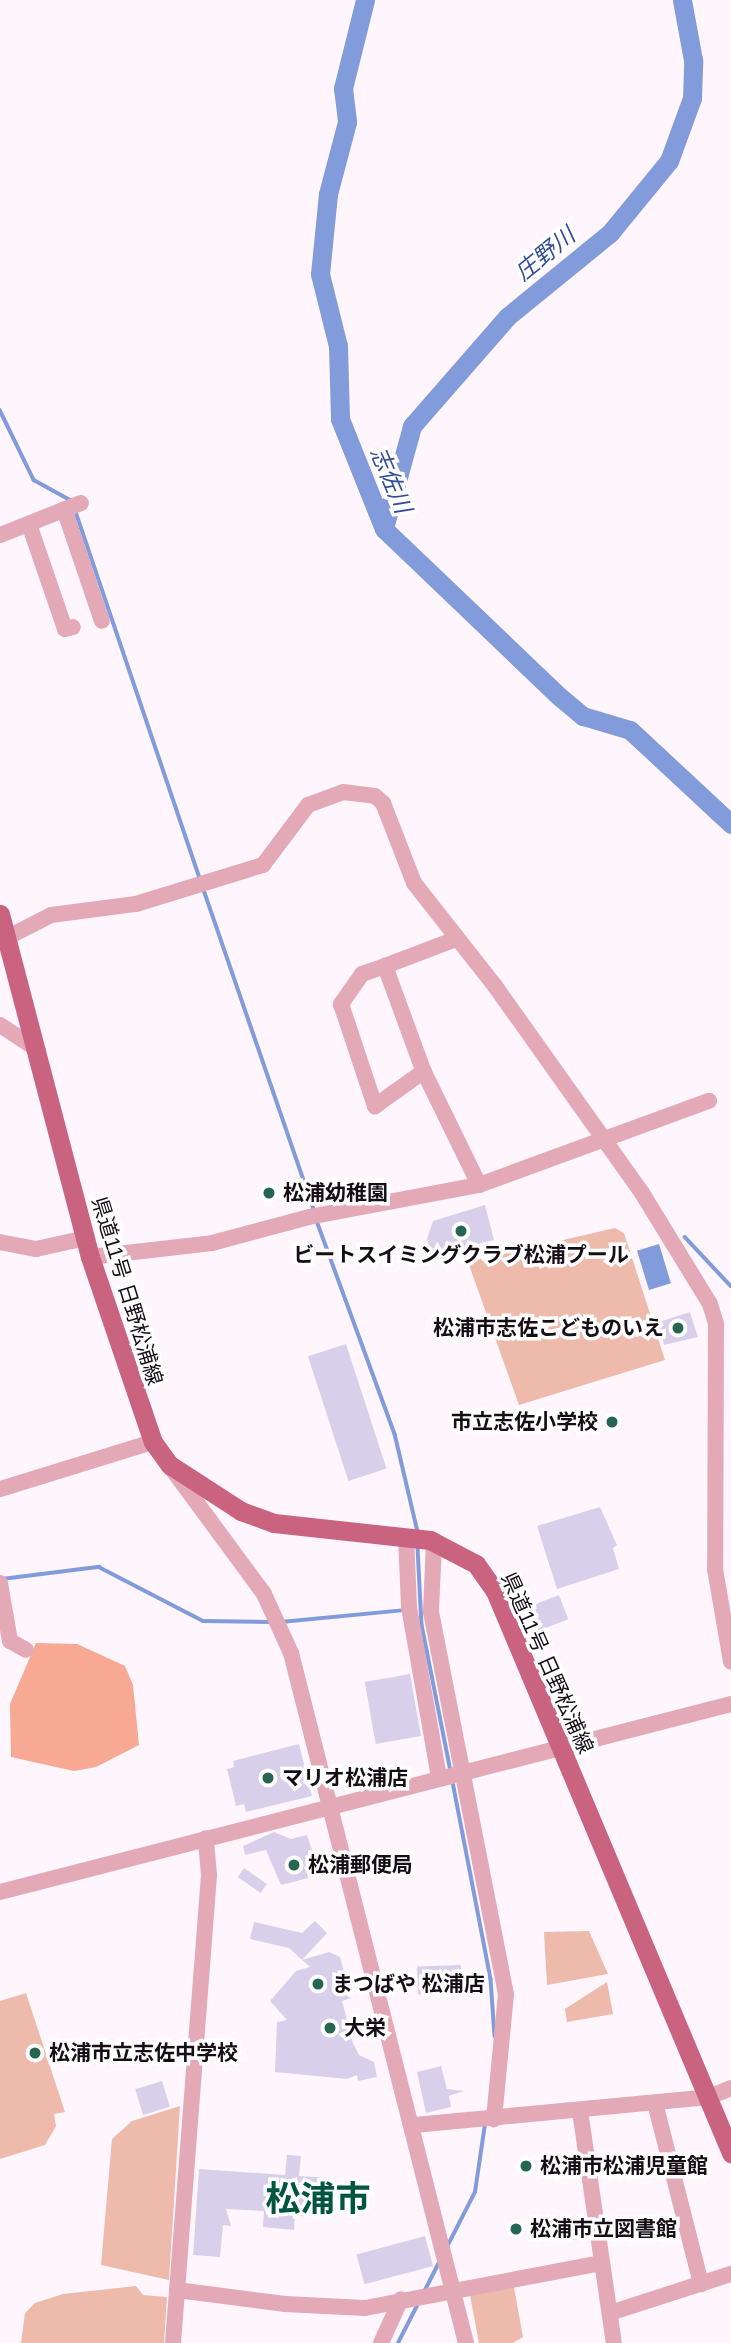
<!DOCTYPE html>
<html>
<head>
<meta charset="utf-8">
<style>
	body { margin:0 }
	#map { position:relative; width:731px; height:2343px; overflow:hidden; background:#fff5fd; font-family:Arial,"Noto Sans JP",sans-serif }
	div>[style] { position:absolute }
	[style*='--x'] { left:calc(var(--x)*1px); top:calc(var(--y)*1px); width:calc(var(--w)*1px); rotate:calc(var(--a)*1deg) }
	.green>* { inset:0; background:#edbaab }
	.forest>* { inset:0; background:#f7a993 }
	.water>* { inset:0; background:#829bdb; transform-origin:0 0 }
	.stream>* { height:3.5px; margin:-1.75px; padding:0 1.75px; transform-origin:1.75px; border-radius:1.75px; background:#829bdb }
	.river>* { height:19px; margin:-9.5px; padding:0 9.5px; transform-origin:9.5px; border-radius:9.5px; background:#829bdb }
	.building>* { inset:0; background:#d8d0ea; transform-origin:0 0 }
	.minor>* { height:16px; margin:-8px; padding:0 8px; transform-origin:8px; border-radius:8px; background:#e4a9b6 }
	.major>* { height:19px; margin:-9.5px; padding:0 9.5px; transform-origin:9.5px; border-radius:9.5px; background:#ca637f }
	.dots>* { width:19px; height:19px; translate:-50% -50%; box-sizing:border-box; border:4px solid #fff; border-radius:50% }
	span { translate:-50% -50%; white-space:nowrap; text-align:center; line-height:1.15; -webkit-text-stroke:7px #fff; paint-order:stroke }
	.poi-label { font-size:21px; color:#160e15; font-weight:700 }
	.left { translate:0 -50%; text-align:left }
	.right { translate:-100% -50%; text-align:right }
	.street-label { font-size:21px; color:#160e15 }
	.water-label { font-size:23px; color:#344d99; font-style:italic }
	.town-label { font-size:35px; color:#005541; font-weight:700 }
</style>
</head>
<body>
<div id="map">
	<div class="green">
		<i style="clip-path:polygon(615px 1228px,624px 1233px,665px 1360px,519px 1405px,468px 1262px)"></i>
		<i style="clip-path:polygon(589px 1931px,608px 1974px,547px 1985px,544px 1932px)"></i>
		<i style="clip-path:polygon(607px 1982px,613px 2014px,567px 2022px,565px 2009px)"></i>
		<i style="clip-path:polygon(26px 1993px,65px 2112px,54px 2114px,56px 2126px,45px 2145px,0 2159px,0 2001px)"></i>
		<i style="clip-path:polygon(180px 2106px,169px 2280px,101px 2265px,112px 2139px,132px 2121px)"></i>
		<i style="clip-path:polygon(513px 2282px,523px 2337px,513px 2343px,479px 2343px,469px 2290px)"></i>
		<i style="clip-path:polygon(136px 2286px,143px 2295px,167px 2297px,164px 2343px,21px 2343px,25px 2313px,35px 2303px,63px 2294px)"></i>
	</div>
	<div class="forest">
		<i style="clip-path:polygon(36px 1643px,77px 1644px,125px 1666px,133px 1685px,139px 1745px,96px 1767px,74px 1771px,11px 1757px,10px 1704px)"></i>
	</div>
	<div class="water">
		<i style="left:659px;top:1244px;width:41px;height:23px;rotate:73deg"></i>
	</div>
	<div class="stream">
		<i style="--x:0;--y:410;--w:78;--a:64.1"></i>
		<i style="--x:34;--y:480;--w:43;--a:28.9"></i>
		<i style="--x:76;--y:512;--w:387;--a:71.3"></i>
		<i style="--x:204;--y:890;--w:338;--a:71"></i>
		<i style="--x:317;--y:1221;--w:227;--a:69.9"></i>
		<i style="--x:395;--y:1434;--w:101;--a:76.8"></i>
		<i style="--x:685;--y:1237;--w:67;--a:46.8"></i>
		<i style="--x:418;--y:1547;--w:78;--a:87.1"></i>
		<i style="--x:422;--y:1625;--w:149;--a:78.8"></i>
		<i style="--x:2;--y:1579;--w:98;--a:-7.1"></i>
		<i style="--x:99;--y:1567;--w:117;--a:27.4"></i>
		<i style="--x:203;--y:1621;--w:67;--a:0.9"></i>
		<i style="--x:281;--y:1622;--w:126;--a:-5.5"></i>
		<i style="--x:453;--y:1782;--w:201;--a:79.1"></i>
		<i style="--x:491;--y:1979;--w:57;--a:86"></i>
		<i style="--x:448;--y:2245;--w:59;--a:-63"></i>
		<i style="--x:475;--y:2192;--w:69;--a:-81.6"></i>
		<i style="--x:424;--y:2292;--w:35;--a:-63"></i>
		<i style="--x:398;--y:2343;--w:46;--a:-62.9"></i>
	</div>
	<div class="river">
		<i style="--x:365;--y:0;--w:91;--a:104"></i>
		<i style="--x:343;--y:88;--w:34;--a:83"></i>
		<i style="--x:347;--y:122;--w:74;--a:104.8"></i>
		<i style="--x:328;--y:194;--w:80;--a:95.7"></i>
		<i style="--x:320;--y:274;--w:74;--a:76"></i>
		<i style="--x:338;--y:346;--w:73;--a:88.4"></i>
		<i style="--x:340;--y:419;--w:118;--a:68.2"></i>
		<i style="--x:384;--y:529;--w:243;--a:43.7"></i>
		<i style="--x:560;--y:697;--w:30;--a:40"></i>
		<i style="--x:583;--y:716;--w:49;--a:16.6"></i>
		<i style="--x:630;--y:730;--w:138;--a:42.9"></i>
		<i style="--x:384;--y:528;--w:106;--a:-74.6"></i>
		<i style="--x:412;--y:426;--w:145;--a:-48.9"></i>
		<i style="--x:507;--y:317;--w:133;--a:-39.2"></i>
		<i style="--x:610;--y:233;--w:93;--a:-50.7"></i>
		<i style="--x:669;--y:161;--w:67;--a:-69.9"></i>
		<i style="--x:692;--y:98;--w:38;--a:-88"></i>
		<i style="--x:693;--y:60;--w:61;--a:-100.4"></i>
	</div>
	<div class="building">
		<i style="clip-path:polygon(485px 1205px,494px 1240px,432px 1255px,427px 1239px,433px 1221px)"></i>
		<i style="clip-path:polygon(690px 1312px,698px 1337px,664px 1345px,659px 1322px)"></i>
		<i style="left:346px;top:1344px;width:131px;height:40px;rotate:72deg"></i>
		<i style="clip-path:polygon(600px 1507px,617px 1545px,613px 1548px,619px 1569px,557px 1589px,537px 1526px)"></i>
		<i style="left:559px;top:1595px;width:26px;height:32px;rotate:69deg"></i>
		<i style="left:410px;top:1674px;width:63px;height:46px;rotate:80deg"></i>
		<i style="clip-path:polygon(299px 1744px,312px 1796px,246px 1812px,244px 1804px,236px 1806px,227px 1769px,234px 1767px,233px 1761px)"></i>
		<i style="clip-path:polygon(274px 1832px,291px 1839px,307px 1835px,320px 1875px,281px 1885px,266px 1850px,245px 1855px,243px 1846px)"></i>
		<i style="left:244px;top:1868px;width:28px;height:11px;rotate:35deg"></i>
		<i style="clip-path:polygon(315px 1921px,327px 1933px,302px 1960px,329px 1952px,340px 1957px,351px 1998px,342px 2001px,353px 2043px,359px 2055px,374px 2062px,377px 2077px,358px 2081px,357px 2075px,347px 2079px,275px 2072px,277px 2022px,287px 2020px,270px 2001px,296px 1971px,310px 1967px,289px 1948px,250px 1939px,254px 1922px,302px 1933px)"></i>
		<i style="left:461px;top:1965px;width:28px;height:44px;rotate:88deg"></i>
		<i style="clip-path:polygon(441px 2066px,447px 2089px,464px 2091px,449px 2096px,451px 2107px,426px 2113px,417px 2072px)"></i>
		<i style="left:162px;top:2081px;width:27px;height:28px;rotate:73deg"></i>
		<i style="clip-path:polygon(287px 2155px,301px 2156px,299px 2176px,328px 2178px,325px 2216px,295px 2216px,294px 2230px,263px 2227px,264px 2211px,226px 2209px,231px 2226px,223px 2225px,220px 2257px,193px 2255px,199px 2169px,285px 2175px)"></i>
		<i style="left:582px;top:2225px;width:14px;height:23px;rotate:86deg"></i>
		<i style="left:425px;top:2236px;width:31px;height:71px;rotate:75deg"></i>
	</div>
	<div class="minor">
		<i style="--x:64;--y:509;--w:118;--a:71.3"></i>
		<i style="--x:29;--y:524;--w:111;--a:71.1"></i>
		<i style="--x:65;--y:629;--w:8;--a:-14"></i>
		<i style="--x:0;--y:535;--w:87;--a:-21.6"></i>
		<i style="--x:10;--y:936;--w:46;--a:-27.1"></i>
		<i style="--x:51;--y:915;--w:86;--a:-7.4"></i>
		<i style="--x:136;--y:904;--w:133;--a:-17.1"></i>
		<i style="--x:263;--y:865;--w:75;--a:-53.1"></i>
		<i style="--x:308;--y:805;--w:37;--a:-20"></i>
		<i style="--x:343;--y:792;--w:32;--a:7"></i>
		<i style="--x:375;--y:796;--w:11;--a:41"></i>
		<i style="--x:383;--y:803;--w:86;--a:68.8"></i>
		<i style="--x:414;--y:883;--w:131;--a:51.8"></i>
		<i style="--x:495;--y:986;--w:254;--a:54.6"></i>
		<i style="--x:642;--y:1193;--w:130;--a:58.5"></i>
		<i style="--x:710;--y:1304;--w:21;--a:73"></i>
		<i style="--x:716;--y:1324;--w:245;--a:90.2"></i>
		<i style="--x:715;--y:1569;--w:94;--a:80.2"></i>
		<i style="--x:456;--y:939;--w:76;--a:159.2"></i>
		<i style="--x:385;--y:966;--w:111;--a:69.9"></i>
		<i style="--x:423;--y:1070;--w:128;--a:64"></i>
		<i style="--x:385;--y:966;--w:24;--a:161"></i>
		<i style="--x:362;--y:974;--w:37;--a:125"></i>
		<i style="--x:341;--y:1004;--w:108;--a:71.6"></i>
		<i style="--x:375;--y:1106;--w:60;--a:-35.5"></i>
		<i style="--x:0;--y:1025;--w:45;--a:33.3"></i>
		<i style="--x:0;--y:1242;--w:37;--a:11"></i>
		<i style="--x:36;--y:1249;--w:51;--a:-12.4"></i>
		<i style="--x:90;--y:1257;--w:123;--a:-6.5"></i>
		<i style="--x:212;--y:1243;--w:100;--a:-15"></i>
		<i style="--x:309;--y:1217;--w:173;--a:-10.7"></i>
		<i style="--x:479;--y:1185;--w:245;--a:-20.1"></i>
		<i style="--x:172;--y:1469;--w:155;--a:53.6"></i>
		<i style="--x:264;--y:1594;--w:65;--a:65.4"></i>
		<i style="--x:291;--y:1653;--w:712;--a:75.77"></i>
		<i style="--x:0;--y:1489;--w:160;--a:-17.1"></i>
		<i style="--x:406;--y:1537;--w:70;--a:87.5"></i>
		<i style="--x:409;--y:1607;--w:173;--a:80"></i>
		<i style="--x:434;--y:1542;--w:70;--a:92.5"></i>
		<i style="--x:431;--y:1612;--w:389;--a:78.9"></i>
		<i style="--x:506;--y:1994;--w:126;--a:95.5"></i>
		<i style="--x:0;--y:1583;--w:59;--a:80.2"></i>
		<i style="--x:10;--y:1641;--w:18;--a:29"></i>
		<i style="--x:0;--y:1892;--w:755;--a:-14.42"></i>
		<i style="--x:655;--y:2103;--w:187;--a:75.7"></i>
		<i style="--x:580;--y:2111;--w:234;--a:81.7"></i>
		<i style="--x:414;--y:2125;--w:296;--a:-5.4"></i>
		<i style="--x:709;--y:2097;--w:24;--a:-22"></i>
		<i style="--x:177;--y:2290;--w:109;--a:7.4"></i>
		<i style="--x:285;--y:2304;--w:80;--a:2.9"></i>
		<i style="--x:365;--y:2308;--w:241;--a:-10.8"></i>
		<i style="--x:610;--y:2313;--w:127;--a:-17.9"></i>
		<i style="--x:173;--y:2343;--w:469;--a:-85.6"></i>
		<i style="--x:209;--y:1875;--w:37;--a:-95"></i>
		<i style="--x:381;--y:2343;--w:48;--a:-65.6"></i>
	</div>
	<div class="major">
		<i style="--x:0;--y:914;--w:355;--a:75.3"></i>
		<i style="--x:90;--y:1257;--w:195;--a:71.2"></i>
		<i style="--x:153;--y:1442;--w:29;--a:54"></i>
		<i style="--x:170;--y:1465;--w:85;--a:32.9"></i>
		<i style="--x:241;--y:1511;--w:35;--a:20"></i>
		<i style="--x:274;--y:1523;--w:157;--a:6.2"></i>
		<i style="--x:430;--y:1540;--w:52;--a:27.6"></i>
		<i style="--x:476;--y:1564;--w:33;--a:55"></i>
		<i style="--x:495;--y:1591;--w:610;--a:67.22"></i>
	</div>
	<div class="dots">
		<i style="left:269px;top:1193px;background:#266552"></i>
		<i style="left:461px;top:1231px;background:#266552"></i>
		<i style="left:678px;top:1328px;background:#266552"></i>
		<i style="left:612px;top:1422px;background:#266552"></i>
		<i style="left:268px;top:1778px;background:#266552"></i>
		<i style="left:294px;top:1865px;background:#266552"></i>
		<i style="left:318px;top:1984px;background:#266552"></i>
		<i style="left:330px;top:2028px;background:#266552"></i>
		<i style="left:35px;top:2053px;background:#266552"></i>
		<i style="left:526px;top:2166px;background:#266552"></i>
		<i style="left:516px;top:2229px;background:#266552"></i>
	</div>
	<div class="poi-label">
		<span class="left" style="left:283px;top:1193px">松浦幼稚園</span>
		<span style="left:461px;top:1255px">ビートスイミングクラブ松浦プール</span>
		<span class="right" style="left:664px;top:1328px">松浦市志佐こどものいえ</span>
		<span class="right" style="left:598px;top:1422px">市立志佐小学校</span>
		<span class="left" style="left:282px;top:1778px">マリオ松浦店</span>
		<span class="left" style="left:308px;top:1865px">松浦郵便局</span>
		<span class="left" style="left:332px;top:1984px">まつばや 松浦店</span>
		<span class="left" style="left:344px;top:2028px">大栄</span>
		<span class="left" style="left:49px;top:2053px">松浦市立志佐中学校</span>
		<span class="left" style="left:540px;top:2166px">松浦市松浦児童館</span>
		<span class="left" style="left:530px;top:2229px">松浦市立図書館</span>
	</div>
	<div class="street-label">
		<span style="left:127px;top:1291px;rotate:73deg">県道11号 日野松浦線</span>
		<span style="left:547px;top:1663px;rotate:66deg">県道11号 日野松浦線</span>
	</div>
	<div class="water-label">
		<span style="left:545px;top:254px;rotate:-39deg">庄野川</span>
		<span style="left:391px;top:480px;rotate:67deg">志佐川</span>
	</div>
	<div class="town-label">
		<span style="left:318px;top:2199px">松浦市</span>
	</div>
</div>
</body>
</html>
